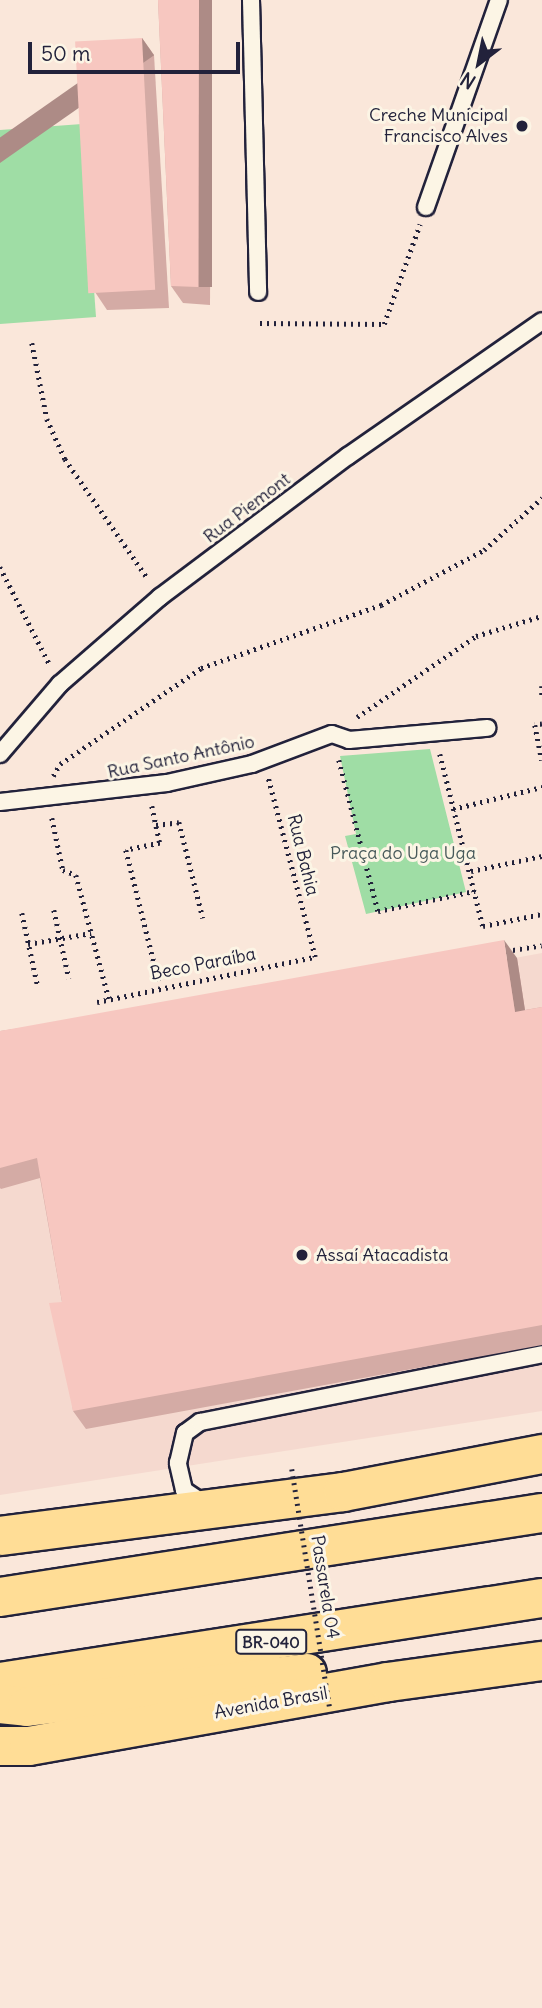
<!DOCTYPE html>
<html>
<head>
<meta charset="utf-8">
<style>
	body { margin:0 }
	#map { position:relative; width:542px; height:2008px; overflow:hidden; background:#fae7da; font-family:Delius,sans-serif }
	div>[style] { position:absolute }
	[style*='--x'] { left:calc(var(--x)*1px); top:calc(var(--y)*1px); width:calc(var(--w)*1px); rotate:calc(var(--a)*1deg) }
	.built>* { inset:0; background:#f5d9cf }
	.green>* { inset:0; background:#9fdda5 }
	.path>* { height:4.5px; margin-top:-2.25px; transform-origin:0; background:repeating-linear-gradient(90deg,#22223b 0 2px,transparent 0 7px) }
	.roads { filter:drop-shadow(2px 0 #22223b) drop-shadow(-2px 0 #22223b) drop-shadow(0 2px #22223b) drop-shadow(0 -2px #22223b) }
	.lane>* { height:16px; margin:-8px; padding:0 8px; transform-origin:8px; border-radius:8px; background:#fcf5e5 }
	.highway>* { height:38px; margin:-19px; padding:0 19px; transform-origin:19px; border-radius:19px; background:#ffdd96 }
	.path-bridge>* { height:4.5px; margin-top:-2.25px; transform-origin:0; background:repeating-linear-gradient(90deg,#22223b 0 2px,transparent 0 7px) }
	.wall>* { inset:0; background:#d4aba5 }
	.shaded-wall>* { inset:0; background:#ad8b86; transform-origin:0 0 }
	.building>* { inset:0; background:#f7c7c0; transform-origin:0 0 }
	.dots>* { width:19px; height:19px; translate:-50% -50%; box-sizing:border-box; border:4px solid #fcf5e5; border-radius:50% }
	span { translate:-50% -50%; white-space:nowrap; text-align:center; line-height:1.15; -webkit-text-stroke:6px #fcf5e5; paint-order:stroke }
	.shield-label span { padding:2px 5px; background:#fcf5e5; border:2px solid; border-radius:5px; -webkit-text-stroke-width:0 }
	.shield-label { font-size:16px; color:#22223b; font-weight:700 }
	.poi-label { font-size:18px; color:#22223b }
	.right { translate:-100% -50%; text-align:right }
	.left { translate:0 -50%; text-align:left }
	.street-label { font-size:18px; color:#22223b }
	.park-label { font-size:18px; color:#485a5b }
	.north { position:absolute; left:444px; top:28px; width:70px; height:70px; -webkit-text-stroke:5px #fcf5e5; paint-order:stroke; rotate:212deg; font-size:19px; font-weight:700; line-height:28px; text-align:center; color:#22223b }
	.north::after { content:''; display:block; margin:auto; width:24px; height:32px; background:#22223b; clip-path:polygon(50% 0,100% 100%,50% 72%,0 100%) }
	.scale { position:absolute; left:28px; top:42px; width:212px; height:32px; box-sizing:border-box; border:4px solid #22223b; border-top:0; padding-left:9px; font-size:21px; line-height:24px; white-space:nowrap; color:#22223b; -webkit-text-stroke:5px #fcf5e5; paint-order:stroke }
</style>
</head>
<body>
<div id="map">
	<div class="built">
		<i style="clip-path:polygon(542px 953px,542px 1411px,0 1495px,0 1051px)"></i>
	</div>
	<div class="green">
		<i style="clip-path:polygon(82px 124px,96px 317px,0 324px,0 130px)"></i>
		<i style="clip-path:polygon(430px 749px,466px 892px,366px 914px,345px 836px,356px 834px,340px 756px)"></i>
	</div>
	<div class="path">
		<i style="--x:260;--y:323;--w:124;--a:0.5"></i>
		<i style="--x:384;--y:324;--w:106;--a:-70.2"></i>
		<i style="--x:32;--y:343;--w:77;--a:78.8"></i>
		<i style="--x:47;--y:419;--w:44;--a:65.8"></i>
		<i style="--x:65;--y:459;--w:146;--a:55.3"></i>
		<i style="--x:0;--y:567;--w:110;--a:63"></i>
		<i style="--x:542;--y:686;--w:9;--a:90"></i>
		<i style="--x:357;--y:717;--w:144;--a:-34.2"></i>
		<i style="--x:476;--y:636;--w:69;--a:-16.9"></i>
		<i style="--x:542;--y:724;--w:7;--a:172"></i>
		<i style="--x:535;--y:725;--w:36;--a:79"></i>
		<i style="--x:440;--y:754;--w:177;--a:76"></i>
		<i style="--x:483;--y:926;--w:60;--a:-11.5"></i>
		<i style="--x:339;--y:760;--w:156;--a:75.5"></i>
		<i style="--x:378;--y:911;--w:99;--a:-11.7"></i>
		<i style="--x:53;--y:776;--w:14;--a:-60"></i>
		<i style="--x:60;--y:764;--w:171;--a:-34.2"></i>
		<i style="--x:201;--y:668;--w:191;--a:-19.3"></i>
		<i style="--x:381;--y:605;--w:117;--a:-28.1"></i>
		<i style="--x:484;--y:550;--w:78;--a:-41.9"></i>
		<i style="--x:152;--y:806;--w:38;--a:78"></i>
		<i style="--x:160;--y:843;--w:35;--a:168"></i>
		<i style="--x:126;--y:850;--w:140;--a:76"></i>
		<i style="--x:453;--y:809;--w:92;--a:-13.9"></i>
		<i style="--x:52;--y:818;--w:53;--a:78.1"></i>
		<i style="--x:63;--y:870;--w:14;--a:21"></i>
		<i style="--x:76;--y:875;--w:128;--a:75.1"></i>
		<i style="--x:156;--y:825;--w:23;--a:-7"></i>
		<i style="--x:179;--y:822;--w:99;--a:76"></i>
		<i style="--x:471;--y:871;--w:73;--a:-11.9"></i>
		<i style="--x:54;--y:910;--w:70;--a:77.6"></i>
		<i style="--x:22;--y:913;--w:76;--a:77.8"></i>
		<i style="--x:28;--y:944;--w:64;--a:-9.9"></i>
		<i style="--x:506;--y:951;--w:36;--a:-9"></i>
		<i style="--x:97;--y:1002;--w:223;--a:-11.7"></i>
		<i style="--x:315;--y:957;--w:185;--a:-104.7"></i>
	</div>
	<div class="roads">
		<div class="lane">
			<i style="--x:251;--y:0;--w:292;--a:88.6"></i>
			<i style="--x:426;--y:207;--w:219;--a:-70.6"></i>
			<i style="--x:0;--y:754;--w:92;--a:-49.4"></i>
			<i style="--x:60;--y:684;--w:133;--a:-41"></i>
			<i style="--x:160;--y:597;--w:235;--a:-36.9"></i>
			<i style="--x:348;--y:456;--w:236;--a:-34.8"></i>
			<i style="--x:0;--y:802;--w:168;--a:-6.5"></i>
			<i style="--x:167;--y:783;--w:87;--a:-12.6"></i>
			<i style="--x:252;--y:764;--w:85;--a:-20.6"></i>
			<i style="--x:332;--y:734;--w:18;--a:19"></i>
			<i style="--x:349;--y:740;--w:139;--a:-5"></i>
			<i style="--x:203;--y:1503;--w:23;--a:-146"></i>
			<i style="--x:184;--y:1490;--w:28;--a:-103"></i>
			<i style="--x:178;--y:1463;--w:31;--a:-77"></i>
			<i style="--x:185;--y:1433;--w:19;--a:-36"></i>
			<i style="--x:200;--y:1422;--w:349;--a:-11.2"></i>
		</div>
		<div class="highway">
			<i style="--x:0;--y:1536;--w:346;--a:-7.3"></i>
			<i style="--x:343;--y:1492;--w:203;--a:-10.8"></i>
			<i style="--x:0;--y:1597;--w:548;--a:-8.81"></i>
			<i style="--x:0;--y:1682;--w:548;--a:-8.81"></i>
			<i style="--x:0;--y:1704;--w:27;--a:6"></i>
			<i style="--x:27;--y:1707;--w:282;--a:-6.9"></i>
			<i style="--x:0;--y:1746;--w:29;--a:0"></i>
			<i style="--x:29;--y:1746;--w:365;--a:-10.1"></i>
			<i style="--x:388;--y:1682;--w:155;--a:-7.8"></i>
		</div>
	</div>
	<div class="path-bridge">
		<i style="--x:292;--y:1469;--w:243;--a:81"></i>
	</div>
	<div class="wall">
		<i style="clip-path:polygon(158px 0,212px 0,210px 305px,183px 303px,171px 286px)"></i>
		<i style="clip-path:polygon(142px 38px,154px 55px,169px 308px,107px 310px,95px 292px)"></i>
		<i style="clip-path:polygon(517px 958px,525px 1010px,542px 1007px,542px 1345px,86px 1429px,73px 1411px,62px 1302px,40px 1178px,1px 1189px,0 1188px,0 1031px)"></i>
	</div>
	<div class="shaded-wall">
		<i style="left:199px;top:0;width:13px;height:287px"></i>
		<i style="left:142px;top:38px;width:21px;height:252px;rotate:55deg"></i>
		<i style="clip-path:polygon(504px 940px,517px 958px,528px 1030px,515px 1012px)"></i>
	</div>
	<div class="building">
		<i style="clip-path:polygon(158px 0,199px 0,198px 287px,171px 286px)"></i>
		<i style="left:142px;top:38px;width:252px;height:67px;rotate:87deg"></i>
		<i style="clip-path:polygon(504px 940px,515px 1012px,542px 1007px,542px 1325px,73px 1411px,49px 1303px,62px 1302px,37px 1158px,0 1168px,0 1031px)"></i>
	</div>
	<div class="dots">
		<i style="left:522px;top:126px;background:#22223b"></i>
		<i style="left:302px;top:1255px;background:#22223b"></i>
	</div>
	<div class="shield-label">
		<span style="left:271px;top:1642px">BR-040</span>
	</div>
	<div class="poi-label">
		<span class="right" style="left:508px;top:126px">Creche Municipal<br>Francisco Alves</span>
		<span class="left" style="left:316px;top:1255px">Assaí Atacadista</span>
	</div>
	<div class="street-label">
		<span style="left:247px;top:508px;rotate:-37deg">Rua Piemont</span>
		<span style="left:181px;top:757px;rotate:-12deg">Rua Santo Antônio</span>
		<span style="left:303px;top:855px;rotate:76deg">Rua Bahia</span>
		<span style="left:203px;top:964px;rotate:-11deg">Beco Paraíba</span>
		<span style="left:325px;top:1587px;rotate:81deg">Passarela 04</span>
		<span style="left:271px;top:1703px;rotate:-10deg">Avenida Brasil</span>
	</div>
	<div class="park-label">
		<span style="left:403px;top:853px">Praça do Uga Uga</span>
	</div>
	<div class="north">N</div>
	<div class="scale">50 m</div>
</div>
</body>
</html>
